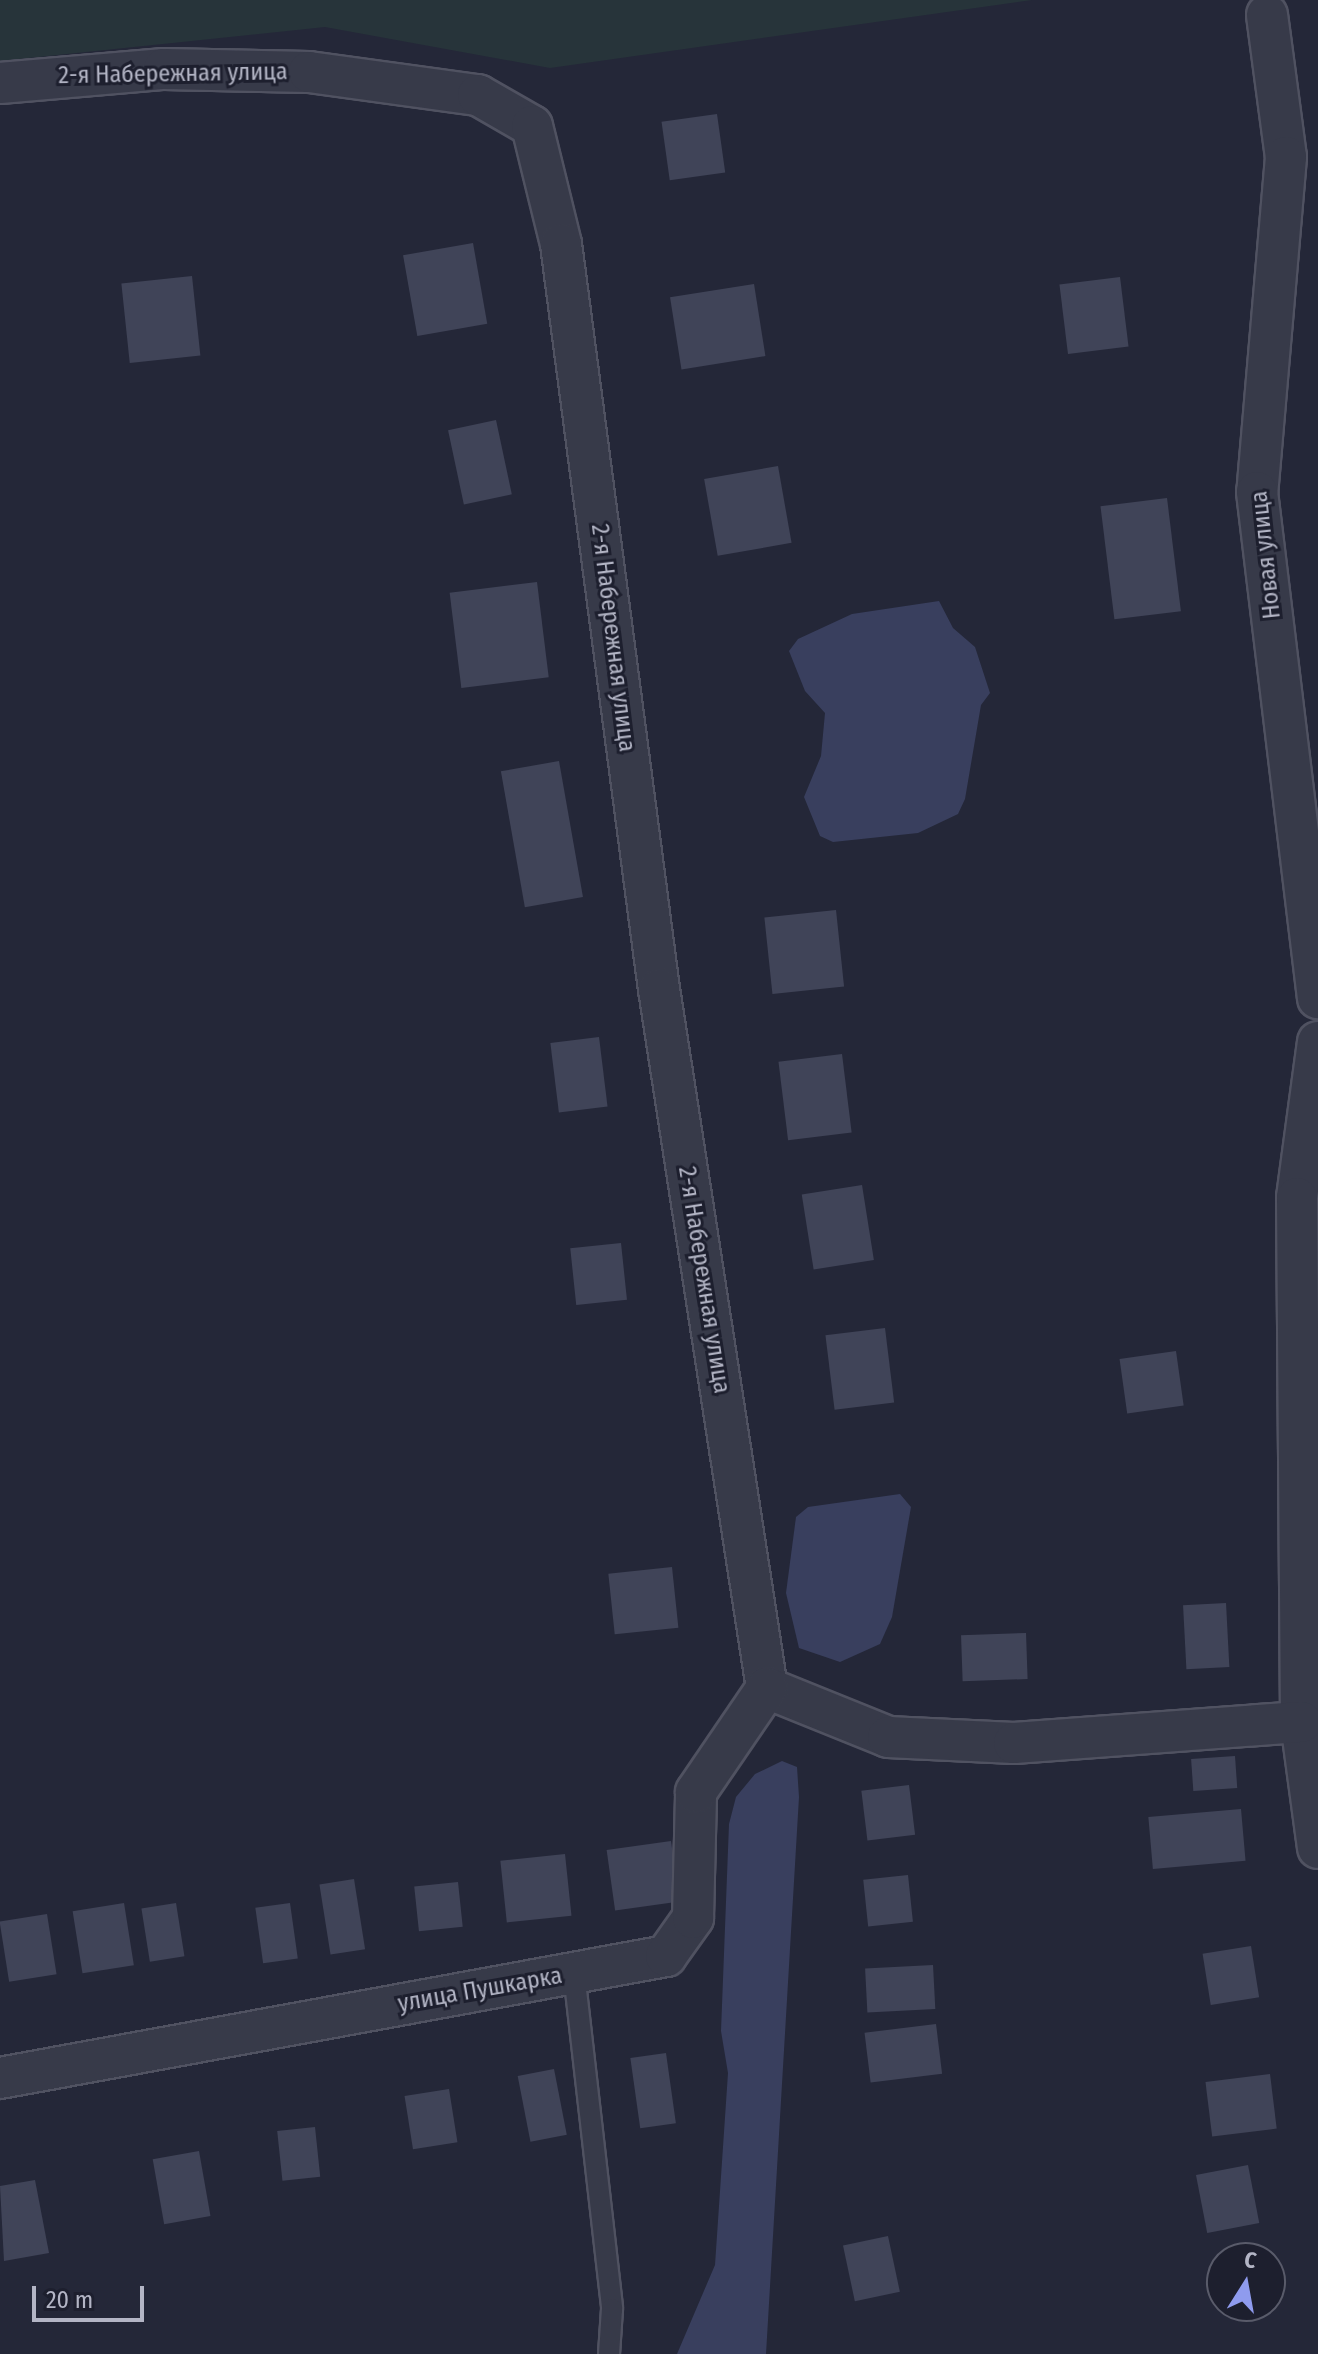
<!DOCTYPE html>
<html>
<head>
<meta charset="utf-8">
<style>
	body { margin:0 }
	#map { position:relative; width:1318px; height:2354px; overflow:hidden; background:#242738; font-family:"Fira Sans Condensed",sans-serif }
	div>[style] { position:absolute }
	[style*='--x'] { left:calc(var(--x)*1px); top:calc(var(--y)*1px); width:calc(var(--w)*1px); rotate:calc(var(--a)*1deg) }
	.green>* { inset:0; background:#27343a }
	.water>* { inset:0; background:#393f5e }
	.building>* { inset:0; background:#404458; transform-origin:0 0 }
	.roads { filter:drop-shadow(2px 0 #505261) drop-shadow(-2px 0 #505261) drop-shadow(0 2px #505261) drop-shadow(0 -2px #505261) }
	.service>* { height:20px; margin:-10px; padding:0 10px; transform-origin:10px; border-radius:10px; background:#373a49 }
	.minor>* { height:40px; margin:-20px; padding:0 20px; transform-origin:20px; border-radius:20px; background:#373a49 }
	span { translate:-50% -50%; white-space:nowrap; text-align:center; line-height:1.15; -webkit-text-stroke:6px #1d1f2e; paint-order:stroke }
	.street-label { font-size:24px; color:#b3b5c5 }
	.north { position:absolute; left:1206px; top:2242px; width:80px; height:80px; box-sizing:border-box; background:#1d1f2e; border:2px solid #595b6a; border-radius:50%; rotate:11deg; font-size:22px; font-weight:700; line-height:32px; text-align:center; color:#b3b5c5 }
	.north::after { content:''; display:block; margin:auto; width:28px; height:36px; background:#8f9bee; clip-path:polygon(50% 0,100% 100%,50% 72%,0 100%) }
	.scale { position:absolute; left:32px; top:2286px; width:112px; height:36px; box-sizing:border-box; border:4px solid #b3b5c5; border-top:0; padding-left:10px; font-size:24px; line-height:28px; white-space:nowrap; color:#b3b5c5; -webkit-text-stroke:6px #1d1f2e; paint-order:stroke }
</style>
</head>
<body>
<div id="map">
	<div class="green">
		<i style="clip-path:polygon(0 0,1032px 0,550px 68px,325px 27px,0 61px)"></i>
	</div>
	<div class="water">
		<i style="clip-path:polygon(939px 601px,953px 628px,975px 647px,990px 693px,981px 705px,965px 799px,958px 814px,918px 833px,833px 842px,820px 836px,804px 797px,821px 756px,825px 713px,805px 691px,789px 651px,798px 639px,852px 614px)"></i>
		<i style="clip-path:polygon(900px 1494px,911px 1507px,892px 1617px,880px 1644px,840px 1662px,799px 1648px,786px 1593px,796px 1517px,808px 1507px)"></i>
		<i style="clip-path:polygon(782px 1761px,797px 1767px,799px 1797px,766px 2354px,677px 2354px,715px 2265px,728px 2073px,721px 2031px,729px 1824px,736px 1797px,755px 1774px)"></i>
	</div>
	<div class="building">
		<i style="left:717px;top:114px;width:59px;height:56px;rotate:82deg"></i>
		<i style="left:473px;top:243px;width:82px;height:71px;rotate:80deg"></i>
		<i style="left:192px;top:276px;width:80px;height:71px;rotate:84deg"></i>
		<i style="left:1120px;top:277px;width:70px;height:61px;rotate:83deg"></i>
		<i style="left:754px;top:284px;width:73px;height:85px;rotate:81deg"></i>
		<i style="left:496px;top:420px;width:76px;height:49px;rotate:78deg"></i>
		<i style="left:778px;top:466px;width:78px;height:75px;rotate:80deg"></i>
		<i style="left:1167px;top:498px;width:114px;height:67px;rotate:83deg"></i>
		<i style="left:537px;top:582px;width:96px;height:88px;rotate:83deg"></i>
		<i style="left:559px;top:761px;width:138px;height:59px;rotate:80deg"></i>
		<i style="left:836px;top:910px;width:77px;height:72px;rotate:84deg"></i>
		<i style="left:599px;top:1037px;width:70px;height:49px;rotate:83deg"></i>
		<i style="left:842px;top:1054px;width:79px;height:64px;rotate:83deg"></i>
		<i style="left:862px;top:1185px;width:76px;height:61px;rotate:81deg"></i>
		<i style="left:621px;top:1243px;width:57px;height:51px;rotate:84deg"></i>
		<i style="left:885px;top:1328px;width:75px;height:60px;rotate:83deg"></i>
		<i style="left:1176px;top:1351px;width:55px;height:57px;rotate:82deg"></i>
		<i style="left:672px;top:1567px;width:61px;height:64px;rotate:84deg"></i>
		<i style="left:1226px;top:1603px;width:64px;height:43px;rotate:87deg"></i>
		<i style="left:1026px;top:1633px;width:46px;height:65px;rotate:88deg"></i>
		<i style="left:1235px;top:1756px;width:32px;height:44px;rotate:86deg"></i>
		<i style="left:909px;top:1785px;width:50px;height:48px;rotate:83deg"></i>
		<i style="left:1241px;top:1809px;width:52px;height:93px;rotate:85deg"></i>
		<i style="left:671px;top:1841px;width:61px;height:65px;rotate:82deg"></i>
		<i style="left:565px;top:1854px;width:62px;height:65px;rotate:84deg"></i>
		<i style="left:908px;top:1875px;width:47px;height:45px;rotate:84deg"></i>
		<i style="left:354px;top:1879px;width:71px;height:35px;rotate:81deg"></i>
		<i style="left:458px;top:1882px;width:45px;height:44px;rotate:84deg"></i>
		<i style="left:124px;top:1903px;width:63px;height:52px;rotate:81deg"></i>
		<i style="left:176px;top:1903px;width:54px;height:35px;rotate:81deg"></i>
		<i style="left:290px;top:1903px;width:56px;height:35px;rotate:82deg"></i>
		<i style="left:47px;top:1914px;width:61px;height:48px;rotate:81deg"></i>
		<i style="left:1251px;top:1946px;width:52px;height:49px;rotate:81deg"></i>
		<i style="left:933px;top:1965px;width:44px;height:68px;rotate:87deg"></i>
		<i style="left:936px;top:2024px;width:50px;height:72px;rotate:83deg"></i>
		<i style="left:666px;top:2053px;width:71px;height:36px;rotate:82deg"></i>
		<i style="left:554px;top:2069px;width:67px;height:37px;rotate:79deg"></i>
		<i style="left:1270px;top:2074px;width:55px;height:65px;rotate:83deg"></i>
		<i style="left:449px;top:2089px;width:54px;height:45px;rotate:81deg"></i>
		<i style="left:315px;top:2127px;width:50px;height:38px;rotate:84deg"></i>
		<i style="left:199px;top:2151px;width:66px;height:47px;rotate:80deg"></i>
		<i style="left:1248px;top:2165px;width:59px;height:53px;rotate:79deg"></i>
		<i style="clip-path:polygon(35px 2180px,49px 2253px,4px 2261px,0 2186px)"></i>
		<i style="left:888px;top:2236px;width:57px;height:46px;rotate:78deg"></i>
	</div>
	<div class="roads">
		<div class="service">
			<i style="--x:574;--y:1973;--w:338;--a:83.5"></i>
			<i style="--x:612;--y:2309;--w:45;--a:93.8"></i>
		</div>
		<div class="minor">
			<i style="--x:1267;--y:15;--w:143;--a:82.4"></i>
			<i style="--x:1286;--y:157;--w:336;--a:94.9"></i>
			<i style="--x:1257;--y:492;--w:510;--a:83.13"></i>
			<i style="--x:0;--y:83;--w:165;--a:-4.9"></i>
			<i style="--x:164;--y:69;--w:145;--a:1.2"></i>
			<i style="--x:309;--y:72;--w:171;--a:7.8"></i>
			<i style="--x:478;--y:95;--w:62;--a:29.9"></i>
			<i style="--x:532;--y:126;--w:122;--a:76.2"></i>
			<i style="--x:561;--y:244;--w:751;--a:82.51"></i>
			<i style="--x:659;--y:989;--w:707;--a:81.22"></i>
			<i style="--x:1318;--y:1042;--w:157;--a:97.7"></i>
			<i style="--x:1297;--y:1198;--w:524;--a:89.56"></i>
			<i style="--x:1301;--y:1722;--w:127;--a:82.3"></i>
			<i style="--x:767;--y:1688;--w:131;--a:22"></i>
			<i style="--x:888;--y:1737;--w:126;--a:2.7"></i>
			<i style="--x:1014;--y:1743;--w:288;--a:-4.2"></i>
			<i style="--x:0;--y:2078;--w:677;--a:-10.38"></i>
			<i style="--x:666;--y:1956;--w:47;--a:-54.6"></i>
			<i style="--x:693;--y:1918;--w:126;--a:-88.6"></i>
			<i style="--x:696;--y:1792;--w:126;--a:-55.7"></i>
		</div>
	</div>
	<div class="street-label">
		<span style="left:173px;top:74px;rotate:-1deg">2-я Набережная улица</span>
		<span style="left:1266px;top:555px;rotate:-96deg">Новая улица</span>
		<span style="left:613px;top:638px;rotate:83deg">2-я Набережная улица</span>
		<span style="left:704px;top:1280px;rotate:81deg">2-я Набережная улица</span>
		<span style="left:480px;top:1990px;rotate:-10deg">улица Пушкарка</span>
	</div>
	<div class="north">С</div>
	<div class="scale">20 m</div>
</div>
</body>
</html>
